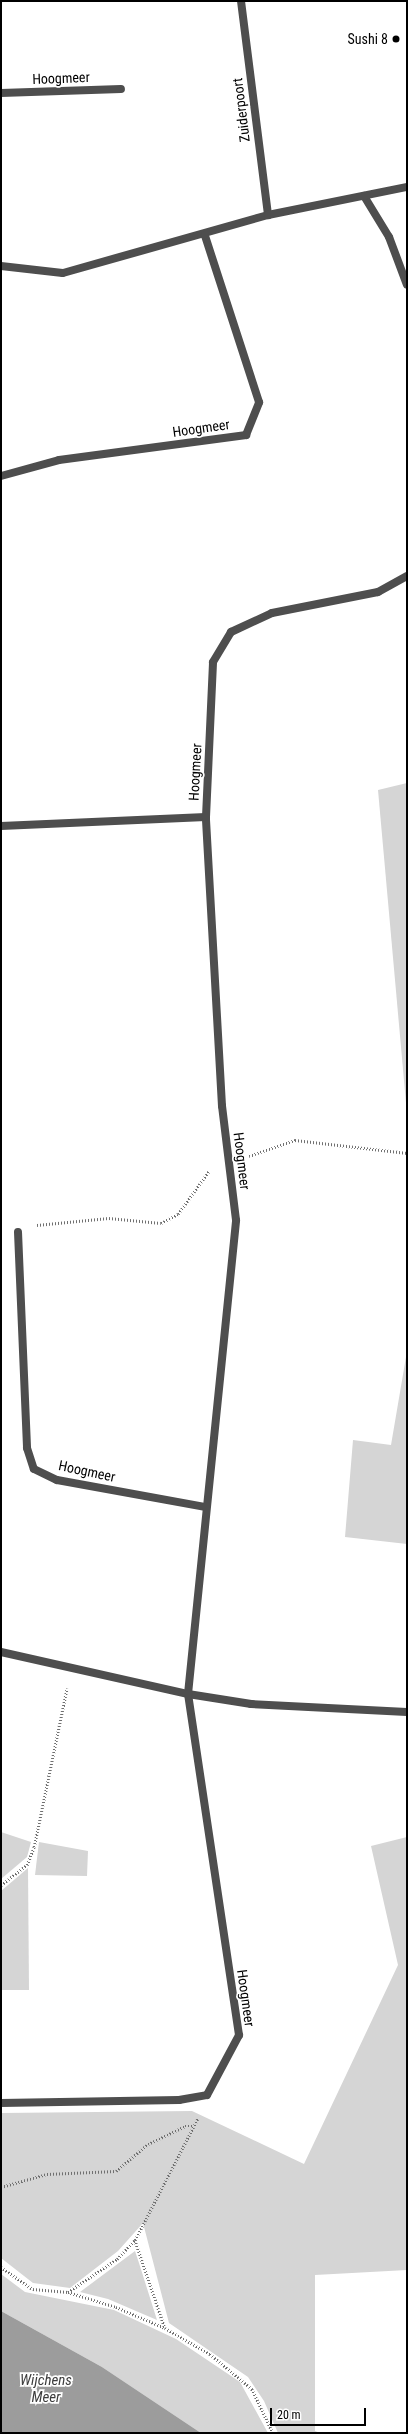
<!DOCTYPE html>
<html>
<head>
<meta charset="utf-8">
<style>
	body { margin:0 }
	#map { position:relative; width:408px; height:2434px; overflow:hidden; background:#fff; font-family:"Roboto Condensed",sans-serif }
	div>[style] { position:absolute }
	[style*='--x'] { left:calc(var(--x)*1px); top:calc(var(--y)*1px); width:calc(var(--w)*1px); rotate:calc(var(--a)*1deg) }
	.green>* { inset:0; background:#d5d5d5 }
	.water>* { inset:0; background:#9c9c9c }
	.path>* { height:2.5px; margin-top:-1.25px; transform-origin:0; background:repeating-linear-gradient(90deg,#707070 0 1px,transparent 0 3px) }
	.minor>* { height:8px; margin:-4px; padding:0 4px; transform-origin:4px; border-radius:4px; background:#4e4e4e }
	.dots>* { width:11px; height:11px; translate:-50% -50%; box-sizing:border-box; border:2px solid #fff; border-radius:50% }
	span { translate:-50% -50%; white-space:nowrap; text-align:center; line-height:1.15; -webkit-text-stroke:3.5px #fff; paint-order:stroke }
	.poi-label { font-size:14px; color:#000 }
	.right { translate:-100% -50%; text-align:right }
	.street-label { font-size:14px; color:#000 }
	.water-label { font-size:15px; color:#3d3d3d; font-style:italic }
	.frame { position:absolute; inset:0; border:2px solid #000; pointer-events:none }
	.scale { position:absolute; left:270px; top:2408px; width:96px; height:18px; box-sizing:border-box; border:2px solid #000; border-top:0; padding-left:5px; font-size:12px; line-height:14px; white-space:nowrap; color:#000; -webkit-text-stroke:3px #fff; paint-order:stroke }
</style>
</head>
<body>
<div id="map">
	<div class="green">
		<i style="clip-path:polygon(407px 783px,407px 1114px,378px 790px)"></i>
		<i style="clip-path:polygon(407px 1351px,407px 1544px,345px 1537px,353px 1440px,391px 1445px)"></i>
		<i style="clip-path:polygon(1px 1832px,31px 1842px,27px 1857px,1px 1879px)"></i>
		<i style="clip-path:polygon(407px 1837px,407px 2270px,315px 2275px,315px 2431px,320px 2433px,278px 2433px,264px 2401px,248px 2377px,169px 2323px,143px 2223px,118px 2251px,70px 2288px,33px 2283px,1px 2258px,1px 2113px,192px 2111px,304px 2164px,398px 1965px,371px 1846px)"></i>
		<i style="clip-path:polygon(39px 1842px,88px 1851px,87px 1876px,35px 1875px)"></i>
		<i style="clip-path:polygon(28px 1868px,29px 1990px,1px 1990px,1px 1891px)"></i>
		<i style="clip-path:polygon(135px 2251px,139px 2263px,157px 2320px,108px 2299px,80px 2292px)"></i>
		<i style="clip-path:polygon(1px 2274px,25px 2292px,114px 2310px,176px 2339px,240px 2382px,268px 2433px,201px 2433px,102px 2367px,1px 2311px)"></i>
	</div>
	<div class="water">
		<i style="clip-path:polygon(1px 2311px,102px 2367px,201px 2433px,1px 2433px)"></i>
	</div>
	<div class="path">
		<i style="--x:249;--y:1156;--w:49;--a:-19.2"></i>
		<i style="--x:295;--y:1140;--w:113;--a:6.6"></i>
		<i style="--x:37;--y:1225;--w:72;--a:-5.6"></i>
		<i style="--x:109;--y:1218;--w:52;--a:5.5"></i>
		<i style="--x:161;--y:1223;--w:19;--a:-28"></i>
		<i style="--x:178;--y:1214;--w:53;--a:-54.2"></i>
		<i style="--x:1;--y:1885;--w:33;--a:-38"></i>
		<i style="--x:27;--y:1865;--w:19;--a:-69"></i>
		<i style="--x:34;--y:1847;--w:162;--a:-78.3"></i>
		<i style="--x:1;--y:2187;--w:48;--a:-15.8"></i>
		<i style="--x:47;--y:2174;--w:69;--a:-2.5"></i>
		<i style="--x:116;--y:2171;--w:42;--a:-40.2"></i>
		<i style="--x:148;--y:2144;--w:41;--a:-25.9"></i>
		<i style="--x:185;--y:2126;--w:9;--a:0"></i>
		<i style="--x:135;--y:2240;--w:93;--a:71.2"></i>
		<i style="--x:1;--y:2267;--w:39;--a:35"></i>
		<i style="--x:33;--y:2289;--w:35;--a:5"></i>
		<i style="--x:68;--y:2292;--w:50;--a:17.4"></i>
		<i style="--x:116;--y:2307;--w:53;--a:23.2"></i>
		<i style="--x:165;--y:2328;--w:52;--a:30"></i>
		<i style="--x:210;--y:2354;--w:55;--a:39.8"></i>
		<i style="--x:252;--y:2389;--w:49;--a:64.5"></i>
		<i style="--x:68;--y:2292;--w:59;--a:-34"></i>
		<i style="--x:117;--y:2259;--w:26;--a:-47"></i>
		<i style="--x:135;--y:2240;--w:137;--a:-62.7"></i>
	</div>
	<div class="minor">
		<i style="--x:241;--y:1;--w:216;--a:82.8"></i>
		<i style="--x:1;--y:93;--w:120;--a:-1.9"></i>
		<i style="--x:364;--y:196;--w:48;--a:58.6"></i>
		<i style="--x:389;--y:237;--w:51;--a:69.4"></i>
		<i style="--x:1;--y:266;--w:62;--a:6.4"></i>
		<i style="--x:63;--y:273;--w:213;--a:-15.8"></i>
		<i style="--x:268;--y:215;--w:142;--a:-11.4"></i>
		<i style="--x:1;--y:476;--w:60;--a:-15.4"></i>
		<i style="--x:59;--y:460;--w:189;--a:-7.6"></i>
		<i style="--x:246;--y:435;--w:35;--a:-68"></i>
		<i style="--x:259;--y:402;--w:175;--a:-108"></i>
		<i style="--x:1;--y:826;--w:205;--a:-2.5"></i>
		<i style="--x:18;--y:1232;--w:216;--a:87.6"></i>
		<i style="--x:27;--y:1448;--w:22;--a:72"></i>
		<i style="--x:34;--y:1469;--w:25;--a:26"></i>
		<i style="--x:57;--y:1480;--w:150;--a:10.3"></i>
		<i style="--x:1;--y:1652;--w:192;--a:12.7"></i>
		<i style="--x:188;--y:1694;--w:64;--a:9"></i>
		<i style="--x:251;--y:1704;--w:156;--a:2.9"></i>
		<i style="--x:1;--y:2103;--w:178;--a:-1"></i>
		<i style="--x:179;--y:2100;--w:28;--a:-10"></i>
		<i style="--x:207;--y:2095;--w:68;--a:-61.9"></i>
		<i style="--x:239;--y:2035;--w:345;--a:-98.5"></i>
		<i style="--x:188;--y:1694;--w:476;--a:-84.2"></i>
		<i style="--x:236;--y:1220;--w:115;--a:-97"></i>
		<i style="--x:222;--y:1106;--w:289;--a:-93.2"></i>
		<i style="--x:206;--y:817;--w:155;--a:-87.4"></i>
		<i style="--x:213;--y:662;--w:35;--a:-59"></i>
		<i style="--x:231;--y:632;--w:45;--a:-24.9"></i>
		<i style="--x:272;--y:613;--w:108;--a:-11.2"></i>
		<i style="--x:378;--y:592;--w:33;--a:-29"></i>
	</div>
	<div class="dots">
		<i style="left:396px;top:39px;background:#000"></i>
	</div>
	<div class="poi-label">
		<span class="right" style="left:388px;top:39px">Sushi 8</span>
	</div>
	<div class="street-label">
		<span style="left:61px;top:78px;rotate:-2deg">Hoogmeer</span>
		<span style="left:241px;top:110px;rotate:-97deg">Zuiderpoort</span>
		<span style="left:201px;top:428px;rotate:-8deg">Hoogmeer</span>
		<span style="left:195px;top:772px;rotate:-87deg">Hoogmeer</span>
		<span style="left:242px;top:1161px;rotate:83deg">Hoogmeer</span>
		<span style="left:87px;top:1471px;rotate:12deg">Hoogmeer</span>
		<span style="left:246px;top:1998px;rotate:82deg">Hoogmeer</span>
	</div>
	<div class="water-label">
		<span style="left:46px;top:2389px">Wijchens<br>Meer</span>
	</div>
	<div class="frame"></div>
	<div class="scale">20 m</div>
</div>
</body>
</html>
